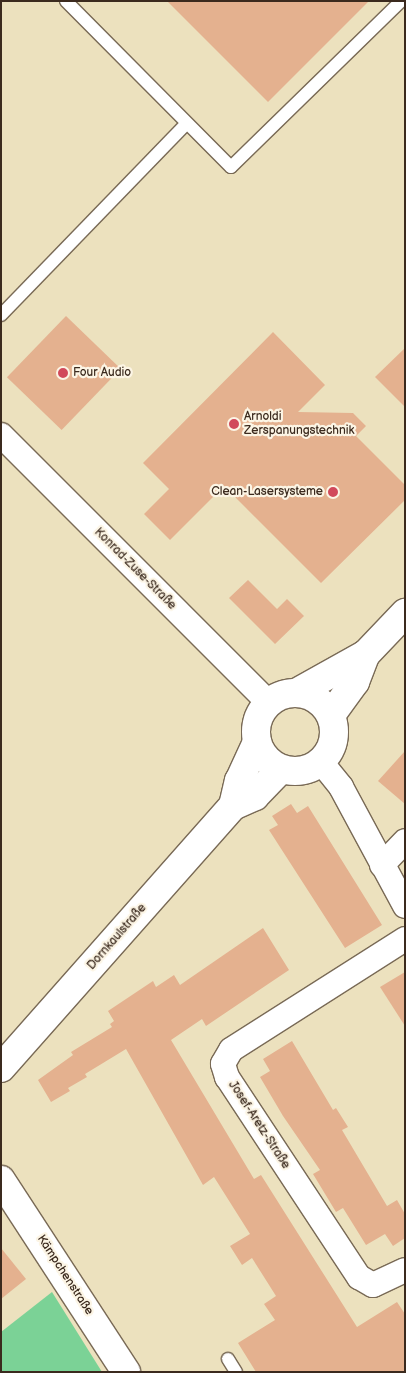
<!DOCTYPE html>
<html>
<head>
<meta charset="utf-8">
<style>
	body { margin:0 }
	#map { position:relative; width:406px; height:1373px; overflow:hidden; background:#ece1be; font-family:"Balsamiq Sans",sans-serif }
	div>[style] { position:absolute }
	[style*='--x'] { left:calc(var(--x)*1px); top:calc(var(--y)*1px); width:calc(var(--w)*1px); rotate:calc(var(--a)*1deg) }
	.green>* { inset:0; background:#7bd296 }
	.building>* { inset:0; background:#e4b18f; transform-origin:0 0 }
	.roads { filter:drop-shadow(1px 0 #796a56) drop-shadow(-1px 0 #796a56) drop-shadow(0 1px #796a56) drop-shadow(0 -1px #796a56) }
	.lane>* { height:12px; margin:-6px; padding:0 6px; transform-origin:6px; border-radius:6px; background:#fff }
	.street>* { height:24px; margin:-12px; padding:0 12px; transform-origin:12px; border-radius:12px; background:#fff }
	.secondary>* { height:28px; margin:-14px; padding:0 14px; transform-origin:14px; border-radius:14px; background:#fff }
	.secondary>.ring { margin:-14px; padding:0; box-sizing:content-box; background:none; border:28px solid #fff; border-radius:50% }
	.dots>* { width:14px; height:14px; translate:-50% -50%; box-sizing:border-box; border:2px solid #fcf5e5; border-radius:50% }
	span { translate:-50% -50%; white-space:nowrap; text-align:center; line-height:1.15; -webkit-text-stroke:4.5px #fcf5e5; paint-order:stroke }
	.poi-label { font-size:12px; color:#3b2a1e }
	.left { translate:0 -50%; text-align:left }
	.right { translate:-100% -50%; text-align:right }
	.street-label { font-size:12px; color:#3b2a1e }
	.frame { position:absolute; inset:0; border:2px solid #3b2a1e; pointer-events:none }
</style>
</head>
<body>
<div id="map">
	<div class="green">
		<i style="clip-path:polygon(52px 1292px,102px 1372px,1px 1372px,1px 1332px)"></i>
	</div>
	<div class="building">
		<i style="clip-path:polygon(167px 1px,369px 1px,268px 102px)"></i>
		<i style="left:66px;top:316px;width:76px;height:85px;rotate:44deg"></i>
		<i style="clip-path:polygon(273px 332px,325px 385px,298px 412px,353px 413px,366px 426px,356px 436px,405px 485px,405px 500px,321px 583px,224px 486px,170px 540px,144px 514px,169px 489px,143px 463px)"></i>
		<i style="clip-path:polygon(405px 348px,405px 407px,375px 377px)"></i>
		<i style="clip-path:polygon(248px 580px,277px 609px,287px 599px,304px 616px,275px 644px,229px 598px)"></i>
		<i style="clip-path:polygon(405px 751px,405px 804px,378px 781px)"></i>
		<i style="clip-path:polygon(291px 804px,297px 813px,308px 806px,382px 925px,345px 948px,269px 830px,278px 825px,272px 816px)"></i>
		<i style="clip-path:polygon(263px 928px,289px 970px,206px 1026px,202px 1019px,171px 1040px,254px 1179px,261px 1175px,357px 1327px,397px 1302px,405px 1314px,405px 1372px,256px 1372px,238px 1343px,275px 1320px,264px 1304px,276px 1296px,252px 1258px,242px 1265px,230px 1246px,250px 1234px,214px 1177px,203px 1185px,126px 1049px,85px 1074px,87px 1077px,68px 1088px,70px 1091px,51px 1102px,38px 1080px,73px 1055px,71px 1052px,112px 1027px,110px 1024px,114px 1021px,108px 1011px,153px 981px,156px 987px,174px 975px,180px 985px)"></i>
		<i style="clip-path:polygon(405px 972px,405px 1026px,380px 987px)"></i>
		<i style="clip-path:polygon(292px 1041px,333px 1110px,336px 1108px,348px 1127px,342px 1130px,387px 1206px,397px 1200px,405px 1214px,405px 1238px,393px 1246px,385px 1234px,366px 1245px,343px 1208px,336px 1212px,313px 1174px,320px 1170px,283px 1116px,260px 1077px,270px 1071px,263px 1059px)"></i>
		<i style="clip-path:polygon(1px 1248px,26px 1279px,1px 1299px)"></i>
	</div>
	<div class="roads">
		<div class="lane">
			<i style="--x:66;--y:1;--w:234;--a:45.2"></i>
			<i style="--x:231;--y:167;--w:238;--a:-44.3"></i>
			<i style="--x:1;--y:315;--w:266;--a:-45.9"></i>
			<i style="--x:228;--y:1359;--w:15;--a:58"></i>
		</div>
		<div class="street">
			<i style="--x:1;--y:435;--w:379;--a:45"></i>
			<i style="--x:321;--y:762;--w:32;--a:51"></i>
			<i style="--x:341;--y:787;--w:135;--a:61.7"></i>
			<i style="--x:382;--y:865;--w:33;--a:-46"></i>
			<i style="--x:405;--y:939;--w:206;--a:147.5"></i>
			<i style="--x:231;--y:1050;--w:16;--a:120"></i>
			<i style="--x:223;--y:1064;--w:14;--a:73"></i>
			<i style="--x:227;--y:1077;--w:240;--a:56.6"></i>
			<i style="--x:359;--y:1277;--w:16;--a:30"></i>
			<i style="--x:373;--y:1285;--w:35;--a:-25"></i>
		</div>
		<div class="secondary">
			<i class="ring" style="left:256px;top:693px;width:50px;height:50px"></i>
			<i style="--x:296;--y:693;--w:80;--a:-29.1"></i>
			<i style="--x:331;--y:715;--w:41;--a:-54"></i>
			<i style="--x:355;--y:682;--w:30;--a:-69"></i>
			<i style="--x:366;--y:654;--w:57;--a:-46.4"></i>
			<i style="--x:233;--y:806;--w:26;--a:-77"></i>
			<i style="--x:239;--y:781;--w:43;--a:-65.2"></i>
			<i style="--x:1;--y:1068;--w:350;--a:-48.5"></i>
			<i style="--x:233;--y:806;--w:24;--a:-24"></i>
			<i style="--x:255;--y:796;--w:37;--a:-46"></i>
			<i style="--x:1;--y:1180;--w:229;--a:56.9"></i>
		</div>
	</div>
	<div class="dots">
		<i style="left:63px;top:373px;background:#d1495b"></i>
		<i style="left:234px;top:424px;background:#d1495b"></i>
		<i style="left:333px;top:492px;background:#d1495b"></i>
	</div>
	<div class="poi-label">
		<span class="left" style="left:73px;top:373px">Four Audio</span>
		<span class="left" style="left:244px;top:424px">Arnoldi<br>Zerspanungstechnik</span>
		<span class="right" style="left:323px;top:492px">Clean-Lasersysteme</span>
	</div>
	<div class="street-label">
		<span style="left:135px;top:569px;rotate:45deg">Konrad-Zuse-Straße</span>
		<span style="left:117px;top:937px;rotate:-49deg">Dornkaulstraße</span>
		<span style="left:259px;top:1125px;rotate:57deg">Josef-Aretz-Straße</span>
		<span style="left:65px;top:1275px;rotate:57deg">Kämpchenstraße</span>
	</div>
	<div class="frame"></div>
</div>
</body>
</html>
